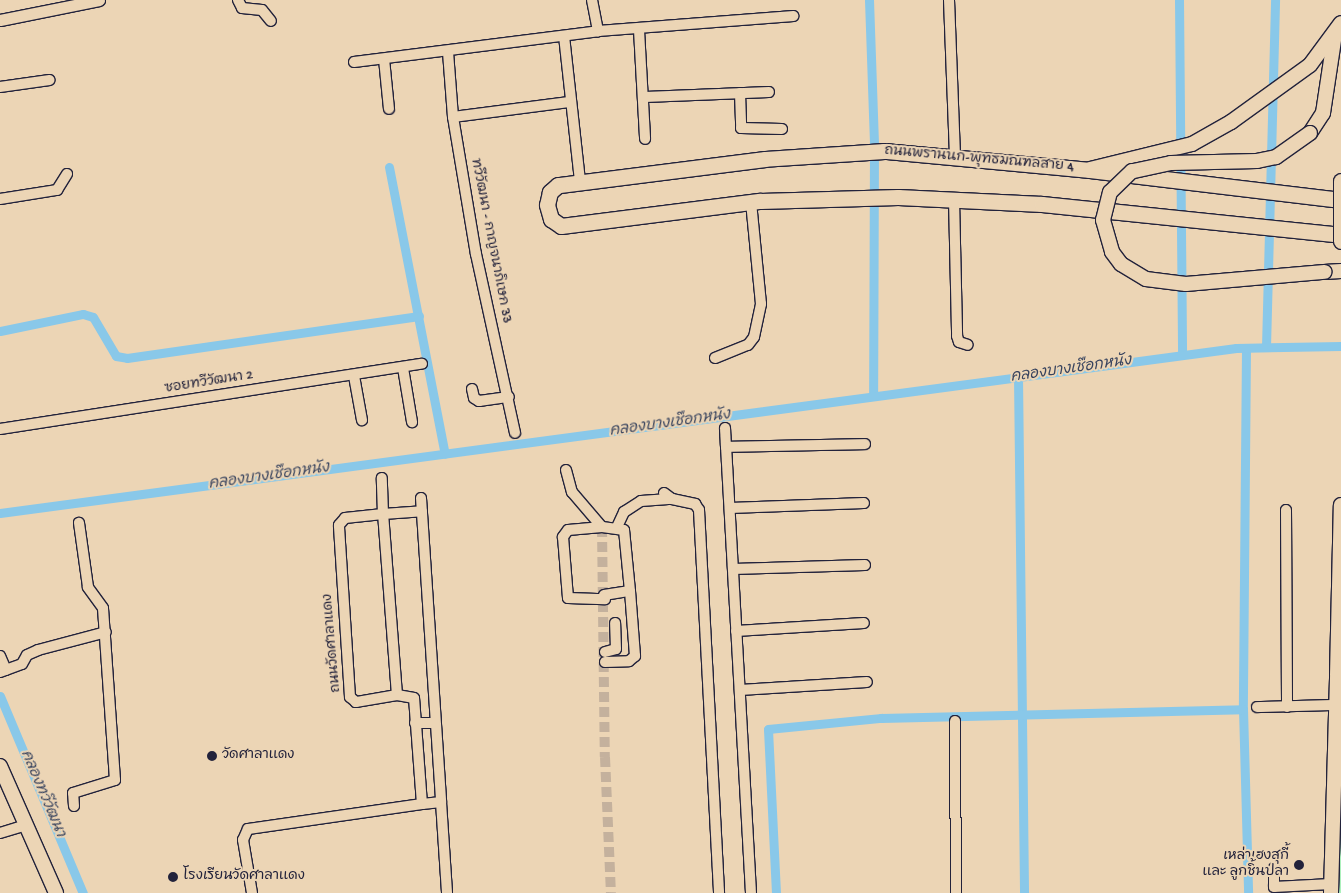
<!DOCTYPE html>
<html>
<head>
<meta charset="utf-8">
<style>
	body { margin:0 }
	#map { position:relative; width:1341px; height:893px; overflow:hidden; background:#ecd5b5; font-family:"Gochi Hand","Playpen Sans Thai",sans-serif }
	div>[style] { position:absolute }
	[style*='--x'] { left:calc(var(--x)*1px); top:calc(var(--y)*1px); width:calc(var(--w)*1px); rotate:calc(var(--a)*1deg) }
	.green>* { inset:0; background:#acf1bc }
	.canal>* { height:9px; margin:-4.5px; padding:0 4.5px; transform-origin:4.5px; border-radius:4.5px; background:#89c8e9 }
	.minor-tunnel>* { height:10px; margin-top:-5px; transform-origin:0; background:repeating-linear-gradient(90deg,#c4b19d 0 10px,transparent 0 15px) }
	.roads { filter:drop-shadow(1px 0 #22223b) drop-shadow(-1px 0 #22223b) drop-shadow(0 1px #22223b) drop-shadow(0 -1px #22223b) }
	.minor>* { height:10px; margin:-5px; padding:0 5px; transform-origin:5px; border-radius:5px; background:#ecd5b5 }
	.tertiary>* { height:11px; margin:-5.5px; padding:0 5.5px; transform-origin:5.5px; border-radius:5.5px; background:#ecd5b5 }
	.secondary>* { height:14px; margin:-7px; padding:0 7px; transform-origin:7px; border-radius:7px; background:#ecd5b5 }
	.primary>* { height:15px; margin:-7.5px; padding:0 7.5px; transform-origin:7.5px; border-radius:7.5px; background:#ecd5b5 }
	.bridges { filter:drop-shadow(1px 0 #22223b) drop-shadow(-1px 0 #22223b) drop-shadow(0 1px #22223b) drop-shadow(0 -1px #22223b) }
	.secondary-bridge>* { height:14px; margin:-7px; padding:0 7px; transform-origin:7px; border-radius:7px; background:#ecd5b5 }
	.primary-bridge>* { height:15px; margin:-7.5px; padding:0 7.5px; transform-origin:7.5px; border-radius:7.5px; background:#ecd5b5 }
	.dots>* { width:14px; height:14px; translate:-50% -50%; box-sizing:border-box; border:2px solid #ecd5b5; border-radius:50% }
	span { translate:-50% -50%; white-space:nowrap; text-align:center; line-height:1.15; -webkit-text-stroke:4px #ecd5b5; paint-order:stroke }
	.street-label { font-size:14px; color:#22223b }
	.poi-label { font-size:14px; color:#22223b }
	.left { translate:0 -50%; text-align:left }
	.right { translate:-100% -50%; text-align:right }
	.water-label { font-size:15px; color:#37435e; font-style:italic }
</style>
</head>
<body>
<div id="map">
	<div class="green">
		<i style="clip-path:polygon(1341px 762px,1341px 893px,1339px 893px,1336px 885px)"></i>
	</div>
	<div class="canal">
		<i style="--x:869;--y:0;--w:145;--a:88"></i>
		<i style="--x:874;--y:145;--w:251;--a:90.2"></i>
		<i style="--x:1179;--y:0;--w:355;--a:89.5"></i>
		<i style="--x:389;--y:167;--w:292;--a:79"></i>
		<i style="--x:0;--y:331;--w:85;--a:-11.6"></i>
		<i style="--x:83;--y:314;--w:10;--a:17"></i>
		<i style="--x:93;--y:317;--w:45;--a:59.5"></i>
		<i style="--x:116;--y:356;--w:11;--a:10"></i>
		<i style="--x:127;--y:358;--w:295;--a:-8.2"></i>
		<i style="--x:1266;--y:347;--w:347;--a:-88.5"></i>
		<i style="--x:1246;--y:348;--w:361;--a:90.5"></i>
		<i style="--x:1243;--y:709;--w:184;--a:88.4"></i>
		<i style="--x:1018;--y:377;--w:516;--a:89.33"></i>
		<i style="--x:0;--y:513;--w:1247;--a:-7.6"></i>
		<i style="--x:1236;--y:348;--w:105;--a:-1.1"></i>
		<i style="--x:0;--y:696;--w:214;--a:67.2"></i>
		<i style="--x:776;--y:893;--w:164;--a:-92.8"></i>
		<i style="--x:768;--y:729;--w:114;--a:-5.6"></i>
		<i style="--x:881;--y:718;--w:362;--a:-1.4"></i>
	</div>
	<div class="minor-tunnel">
		<i style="--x:602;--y:527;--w:230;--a:89.3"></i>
		<i style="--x:605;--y:757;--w:136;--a:87.5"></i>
	</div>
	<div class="roads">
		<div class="minor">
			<i style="--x:238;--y:0;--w:9;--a:63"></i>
			<i style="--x:242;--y:8;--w:20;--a:6"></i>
			<i style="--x:262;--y:10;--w:14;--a:51"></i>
			<i style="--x:592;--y:0;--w:32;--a:79"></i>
			<i style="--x:949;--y:0;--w:156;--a:87.8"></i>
			<i style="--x:639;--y:30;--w:109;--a:86.8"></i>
			<i style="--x:564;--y:36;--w:147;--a:83.7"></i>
			<i style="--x:448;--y:52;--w:65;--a:85.6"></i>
			<i style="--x:453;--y:117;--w:139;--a:80.5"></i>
			<i style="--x:476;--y:254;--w:183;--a:77.7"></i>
			<i style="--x:384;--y:59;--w:50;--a:84.3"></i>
			<i style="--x:354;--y:62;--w:246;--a:-7.2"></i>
			<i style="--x:598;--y:31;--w:196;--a:-4.4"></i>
			<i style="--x:0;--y:87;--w:50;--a:-8"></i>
			<i style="--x:740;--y:93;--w:35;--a:88"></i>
			<i style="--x:741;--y:128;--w:41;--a:1.4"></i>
			<i style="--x:645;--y:97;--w:124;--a:-2.3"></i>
			<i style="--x:453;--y:117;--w:117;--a:-7.4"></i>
			<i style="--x:0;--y:199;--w:58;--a:-9"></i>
			<i style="--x:57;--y:190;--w:19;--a:-58"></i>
			<i style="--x:954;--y:199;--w:137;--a:88.7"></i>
			<i style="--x:957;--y:336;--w:6;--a:72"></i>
			<i style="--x:959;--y:342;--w:9;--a:18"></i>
			<i style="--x:715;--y:358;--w:35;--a:-22"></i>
			<i style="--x:748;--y:345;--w:10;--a:-53"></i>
			<i style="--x:754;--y:337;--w:34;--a:-78"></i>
			<i style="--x:761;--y:304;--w:102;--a:-95.6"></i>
			<i style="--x:403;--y:368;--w:55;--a:80.5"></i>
			<i style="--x:354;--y:376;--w:45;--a:79.7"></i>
			<i style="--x:472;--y:389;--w:9;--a:77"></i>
			<i style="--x:474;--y:398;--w:6;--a:31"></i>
			<i style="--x:479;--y:401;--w:30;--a:-8"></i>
			<i style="--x:725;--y:428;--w:19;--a:87"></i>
			<i style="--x:0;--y:429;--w:427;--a:-8.8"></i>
			<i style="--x:566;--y:470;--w:23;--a:75"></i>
			<i style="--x:572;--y:492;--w:46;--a:49.4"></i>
			<i style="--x:664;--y:493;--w:10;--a:37"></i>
			<i style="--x:672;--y:499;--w:24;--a:12"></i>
			<i style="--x:695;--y:504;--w:7;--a:56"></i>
			<i style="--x:699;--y:510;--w:384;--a:87"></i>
			<i style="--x:421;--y:498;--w:305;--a:86.2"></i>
			<i style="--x:441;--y:802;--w:19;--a:174"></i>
			<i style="--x:730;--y:508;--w:134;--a:-2.1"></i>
			<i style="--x:1286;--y:510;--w:197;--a:89.7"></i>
			<i style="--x:617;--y:527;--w:17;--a:-65"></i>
			<i style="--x:624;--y:512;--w:20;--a:-33"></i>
			<i style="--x:641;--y:501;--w:31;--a:-4"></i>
			<i style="--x:733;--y:569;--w:132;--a:-1.7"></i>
			<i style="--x:604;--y:595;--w:26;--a:-9"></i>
			<i style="--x:630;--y:591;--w:61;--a:-95.6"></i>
			<i style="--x:624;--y:530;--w:22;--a:-172"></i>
			<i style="--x:602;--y:527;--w:34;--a:175"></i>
			<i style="--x:568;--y:530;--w:9;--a:126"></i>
			<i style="--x:563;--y:537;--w:61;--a:85.3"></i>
			<i style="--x:568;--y:598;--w:37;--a:2"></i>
			<i style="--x:736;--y:631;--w:128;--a:-3.6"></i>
			<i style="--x:605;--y:652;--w:11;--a:-15"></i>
			<i style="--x:616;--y:649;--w:26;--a:-92"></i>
			<i style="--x:0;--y:656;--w:15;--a:67"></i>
			<i style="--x:605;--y:662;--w:24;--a:-2"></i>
			<i style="--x:629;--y:661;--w:8;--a:-40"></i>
			<i style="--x:635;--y:656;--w:65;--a:-94.4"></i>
			<i style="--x:0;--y:672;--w:23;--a:-20"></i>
			<i style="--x:22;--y:664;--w:10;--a:-61"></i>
			<i style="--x:27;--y:655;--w:12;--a:-24"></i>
			<i style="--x:38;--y:650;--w:70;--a:-14.8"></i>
			<i style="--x:740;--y:690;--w:127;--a:-3.6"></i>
			<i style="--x:397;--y:695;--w:182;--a:-94.4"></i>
			<i style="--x:383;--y:514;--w:39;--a:-4"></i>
			<i style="--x:1257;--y:707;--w:79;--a:-1.5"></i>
			<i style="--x:955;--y:721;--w:172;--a:89.7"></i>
			<i style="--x:415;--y:723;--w:20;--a:0"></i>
			<i style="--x:441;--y:802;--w:91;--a:86.2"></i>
			<i style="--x:74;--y:806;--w:13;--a:-94"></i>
			<i style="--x:73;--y:793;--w:44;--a:-17.2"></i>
			<i style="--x:115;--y:780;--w:172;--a:-94"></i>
			<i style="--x:103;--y:608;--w:26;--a:-126"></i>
			<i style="--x:88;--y:587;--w:65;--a:-98"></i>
			<i style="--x:0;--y:833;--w:27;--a:-17"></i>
			<i style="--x:1274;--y:868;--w:19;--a:90"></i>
			<i style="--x:1274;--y:887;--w:57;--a:-3"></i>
			<i style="--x:252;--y:893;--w:54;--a:-99.6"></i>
			<i style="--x:243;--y:840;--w:12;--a:-66"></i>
			<i style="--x:248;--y:829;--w:176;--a:-8.2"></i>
			<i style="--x:422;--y:804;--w:106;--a:-94.3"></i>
			<i style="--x:414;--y:698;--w:17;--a:-170"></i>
			<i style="--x:397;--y:695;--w:42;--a:170.3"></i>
			<i style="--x:356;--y:702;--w:8;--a:-140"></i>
			<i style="--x:350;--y:697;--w:172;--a:-93.7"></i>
			<i style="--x:339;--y:525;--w:9;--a:-49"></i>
			<i style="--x:345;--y:518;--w:38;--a:-6"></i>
			<i style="--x:383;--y:514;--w:36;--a:-92"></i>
			<i style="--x:751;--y:893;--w:447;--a:-93.2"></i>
			<i style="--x:726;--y:447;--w:139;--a:-1.2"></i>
		</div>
		<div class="tertiary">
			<i style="--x:0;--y:20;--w:101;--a:-11.4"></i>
		</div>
		<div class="secondary">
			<i style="--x:1310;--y:133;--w:24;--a:-57"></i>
			<i style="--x:1323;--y:113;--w:80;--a:-81.4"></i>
			<i style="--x:1090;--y:169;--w:105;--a:-13.8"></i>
			<i style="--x:1192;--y:144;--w:45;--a:-29.4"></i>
			<i style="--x:1231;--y:122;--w:97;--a:-35.8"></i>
			<i style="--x:1310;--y:65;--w:52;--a:-53.6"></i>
			<i style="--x:1324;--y:272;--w:17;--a:-3"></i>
			<i style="--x:1337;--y:675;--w:170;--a:-88.7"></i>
			<i style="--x:0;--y:766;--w:139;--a:66.2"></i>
			<i style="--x:1331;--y:893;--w:215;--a:-88.4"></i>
			<i style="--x:1337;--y:678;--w:14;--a:-73"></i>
		</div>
		<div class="primary">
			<i style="--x:1341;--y:200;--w:253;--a:-173.2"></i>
			<i style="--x:1090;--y:170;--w:207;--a:-174.7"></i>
			<i style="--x:884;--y:151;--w:119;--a:176.2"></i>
			<i style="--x:765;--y:159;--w:209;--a:172.8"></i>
			<i style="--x:558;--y:185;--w:11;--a:139"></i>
			<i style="--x:550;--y:192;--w:13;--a:103"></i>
			<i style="--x:547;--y:205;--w:15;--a:74"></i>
			<i style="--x:551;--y:219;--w:12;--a:35"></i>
			<i style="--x:561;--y:226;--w:201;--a:-7.2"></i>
			<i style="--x:760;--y:201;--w:138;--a:-1.7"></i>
			<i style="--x:898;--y:197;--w:144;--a:2.8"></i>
			<i style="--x:1042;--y:204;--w:301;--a:5.9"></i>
		</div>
	</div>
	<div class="bridges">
		<div class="secondary-bridge">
			<i style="--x:1310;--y:133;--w:42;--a:144.8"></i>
			<i style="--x:1276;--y:157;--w:19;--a:168"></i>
			<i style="--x:1257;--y:161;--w:86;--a:178.7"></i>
			<i style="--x:1171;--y:163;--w:40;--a:168"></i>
			<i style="--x:1132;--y:171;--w:30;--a:136"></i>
			<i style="--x:1110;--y:192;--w:29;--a:104"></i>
			<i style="--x:1103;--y:220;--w:33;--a:74"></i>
			<i style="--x:1112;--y:252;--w:15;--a:53"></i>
			<i style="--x:1121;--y:264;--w:29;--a:31"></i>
			<i style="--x:1146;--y:279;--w:40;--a:7.1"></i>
			<i style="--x:1186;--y:284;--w:139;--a:-5"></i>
		</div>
		<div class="primary-bridge">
			<i style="--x:1341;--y:181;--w:60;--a:90"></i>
		</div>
	</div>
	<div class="dots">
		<i style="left:212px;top:756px;background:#22223b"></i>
		<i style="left:1299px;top:865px;background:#22223b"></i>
		<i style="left:173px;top:877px;background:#22223b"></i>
	</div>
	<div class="street-label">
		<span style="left:979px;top:160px;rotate:5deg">ถนนพรานนก-พุทธมณฑลสาย 4</span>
		<span style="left:490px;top:241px;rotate:79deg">ทวีวัฒนา - กาญจนาภิเษก 33</span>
		<span style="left:209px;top:383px;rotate:-9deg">ซอยทวีวัฒนา 2</span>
		<span style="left:333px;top:643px;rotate:-95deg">ถนนวัดศาลาแดง</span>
	</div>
	<div class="poi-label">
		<span class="left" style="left:222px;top:756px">วัดศาลาแดง</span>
		<span class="right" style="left:1289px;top:865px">เหล่าเฮงสุกี้<br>และ ลูกชิ้นปลา</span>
		<span class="left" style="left:183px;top:877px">โรงเรียนวัดศาลาแดง</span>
	</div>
	<div class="water-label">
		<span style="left:1071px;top:370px;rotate:-8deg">คลองบางเชือกหนัง</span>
		<span style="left:670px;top:424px;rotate:-8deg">คลองบางเชือกหนัง</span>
		<span style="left:269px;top:477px;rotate:-8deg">คลองบางเชือกหนัง</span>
		<span style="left:42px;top:794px;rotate:67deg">คลองทวีวัฒนา</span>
	</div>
</div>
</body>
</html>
